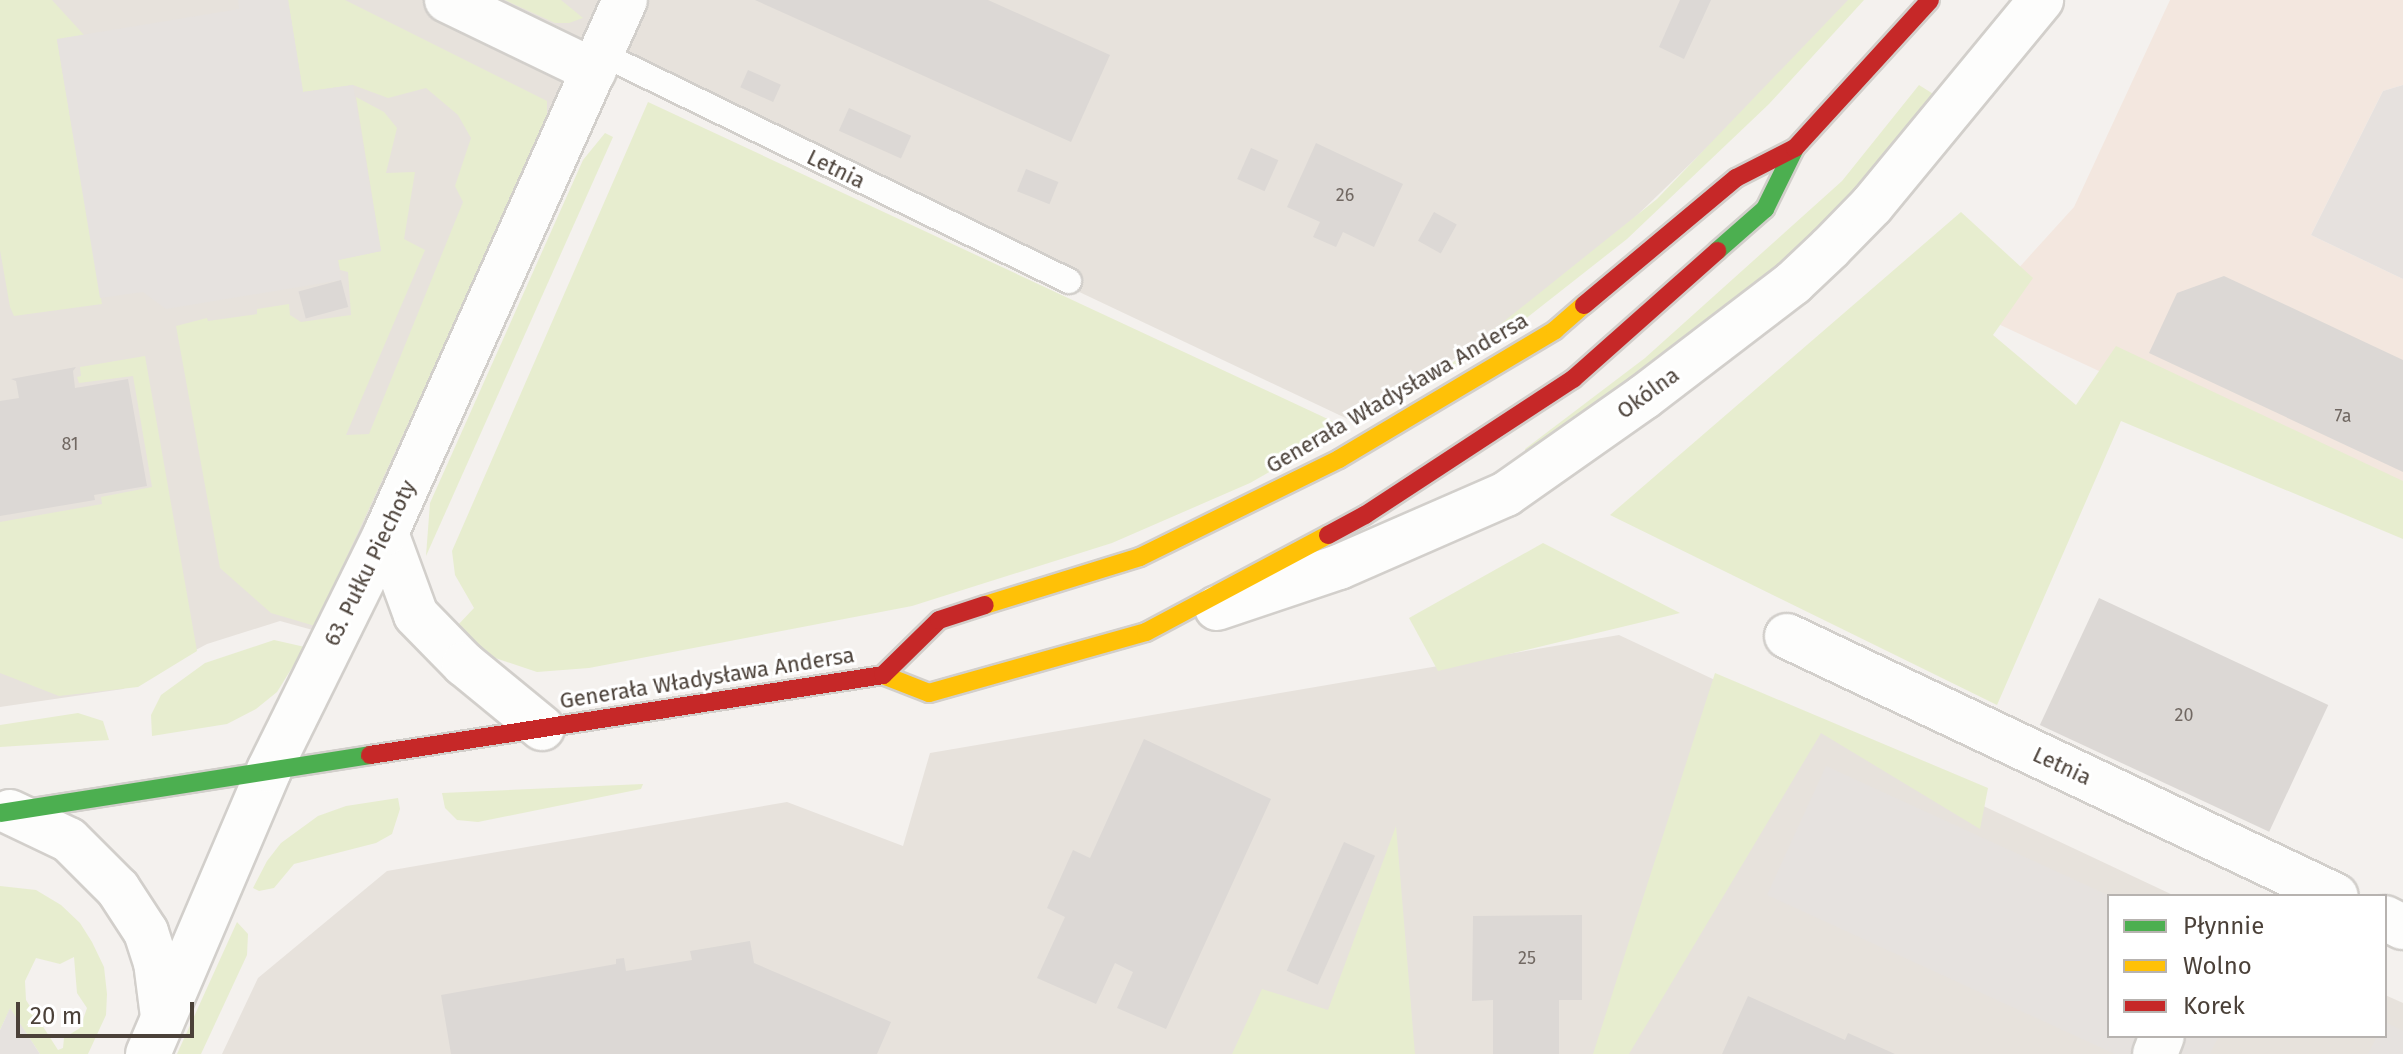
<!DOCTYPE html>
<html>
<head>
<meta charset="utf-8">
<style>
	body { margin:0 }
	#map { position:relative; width:2403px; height:1054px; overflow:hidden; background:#f4f1ee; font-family:"Fira Sans",sans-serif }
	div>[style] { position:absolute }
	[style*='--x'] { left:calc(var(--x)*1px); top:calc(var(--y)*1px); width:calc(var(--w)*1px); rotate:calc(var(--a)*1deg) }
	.residential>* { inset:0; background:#e7e2dc }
	.commercial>* { inset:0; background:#f3e7df }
	.industrial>* { inset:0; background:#e6e1de }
	.green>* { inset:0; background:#e7edcf }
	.parking>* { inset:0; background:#e6e2df }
	.building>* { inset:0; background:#dcd8d5; transform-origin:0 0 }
	.roads { filter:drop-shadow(2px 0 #d2cfcb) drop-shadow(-2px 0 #d2cfcb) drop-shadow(0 2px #d2cfcb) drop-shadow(0 -2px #d2cfcb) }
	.lane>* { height:24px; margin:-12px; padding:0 12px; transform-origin:12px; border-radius:12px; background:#fdfdfc }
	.street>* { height:44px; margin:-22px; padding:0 22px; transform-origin:22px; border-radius:22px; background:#fdfdfc }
	.fast>* { height:18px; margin:-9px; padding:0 9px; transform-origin:9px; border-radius:9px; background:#4caf50 }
	.slow>* { height:18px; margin:-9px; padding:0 9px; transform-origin:9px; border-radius:9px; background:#ffc107 }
	.jam>* { height:18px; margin:-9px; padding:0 9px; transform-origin:9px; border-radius:9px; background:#c62828 }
	span { translate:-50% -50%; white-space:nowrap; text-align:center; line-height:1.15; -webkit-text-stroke:6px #fff; paint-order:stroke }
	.number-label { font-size:18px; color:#716862 }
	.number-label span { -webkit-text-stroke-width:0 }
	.street-label { font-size:22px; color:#4b4139 }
	.legend { position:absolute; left:2107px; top:894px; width:280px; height:144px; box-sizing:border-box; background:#fff; border:2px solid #b7b3b0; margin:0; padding:10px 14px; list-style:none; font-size:24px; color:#4b4139 }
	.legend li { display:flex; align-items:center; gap:16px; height:40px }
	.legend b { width:40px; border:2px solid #b7b3b0 }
	.scale { position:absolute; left:16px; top:1002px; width:178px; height:36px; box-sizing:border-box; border:4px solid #4b4139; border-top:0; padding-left:10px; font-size:24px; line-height:28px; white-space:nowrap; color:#4b4139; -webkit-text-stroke:6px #fff; paint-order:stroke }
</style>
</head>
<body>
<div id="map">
	<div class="residential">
		<i style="clip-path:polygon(0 0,1853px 0,1810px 48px,1597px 254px,1501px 329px,1354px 422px,608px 69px,349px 640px,280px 621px,207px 644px,123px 689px,0 707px)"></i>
		<i style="clip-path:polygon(1619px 635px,2175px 896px,2109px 896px,2109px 1036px,2385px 1036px,2385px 995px,2403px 1003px,2403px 1054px,222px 1054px,258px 978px,387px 871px,787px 802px,903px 846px,930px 753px)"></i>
	</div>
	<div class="commercial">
		<i style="clip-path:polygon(2170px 0,2403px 0,2403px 85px,2383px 91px,2311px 235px,2403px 279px,2403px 513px,1977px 314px,2074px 207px)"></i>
	</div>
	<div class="industrial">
		<i style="clip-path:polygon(2403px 85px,2403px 279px,2311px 235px,2383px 91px)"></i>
	</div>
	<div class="green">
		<i style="clip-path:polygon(0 0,52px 0,84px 35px,57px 40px,102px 304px,14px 316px,10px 307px,0 250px)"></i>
		<i style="clip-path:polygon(288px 0,345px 0,547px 101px,547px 116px,537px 143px,315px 626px,271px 613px,220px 568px,176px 326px,207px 318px,208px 321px,257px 314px,257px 309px,289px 304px,290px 315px,301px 322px,351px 315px,348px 272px,340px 270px,338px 260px,381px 251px,356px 97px,384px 112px,397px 128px,386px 173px,415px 172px,404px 239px,425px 250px,346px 435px,369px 434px,463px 202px,455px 186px,471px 138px,458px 115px,426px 88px,388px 98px,353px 85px,303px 92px)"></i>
		<i style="clip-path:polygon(505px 0,561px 0,583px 18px,569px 23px,555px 23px)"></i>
		<i style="clip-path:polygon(1848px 0,1864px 0,1769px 104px,1627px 239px,1501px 338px,1397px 404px,1387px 395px,1452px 363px,1657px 199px)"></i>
		<i style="clip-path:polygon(1919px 85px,1938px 97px,1849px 204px,1770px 281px,1525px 456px,1525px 449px,1645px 358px,1842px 181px)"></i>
		<i style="clip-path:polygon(648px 102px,1347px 428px,1250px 483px,1112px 543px,912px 606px,589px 668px,537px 672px,495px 658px,457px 626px,474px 608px,455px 575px,452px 551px)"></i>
		<i style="clip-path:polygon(605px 133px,613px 137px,426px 556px,430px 503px,583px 160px)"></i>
		<i style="clip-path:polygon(1961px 212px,2033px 278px,1993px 335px,2076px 405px,2116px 346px,2403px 481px,2403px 539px,2121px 421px,1997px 705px,1610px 515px)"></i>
		<i style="clip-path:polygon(145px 356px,197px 651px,138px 687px,59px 696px,0 673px,0 522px,102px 504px,101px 497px,152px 487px,133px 376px,79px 383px,77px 377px,81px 376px,80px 367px)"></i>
		<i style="clip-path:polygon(1543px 543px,1680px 613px,1438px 671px,1409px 618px)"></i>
		<i style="clip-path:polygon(274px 640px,305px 647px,277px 692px,256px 709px,227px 724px,152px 736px,151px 715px,161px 695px,205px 663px)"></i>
		<i style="clip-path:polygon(1715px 673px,1988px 788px,1980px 829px,1821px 733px,1629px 1054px,1593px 1054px)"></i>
		<i style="clip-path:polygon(78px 713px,103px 721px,109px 740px,0 747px,0 725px)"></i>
		<i style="clip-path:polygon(643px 784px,641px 789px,478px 822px,457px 820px,445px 808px,442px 793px)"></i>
		<i style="clip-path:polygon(398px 798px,400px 809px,392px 834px,376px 843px,294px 864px,274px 888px,259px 891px,253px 888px,267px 861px,281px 843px,318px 816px,346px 806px)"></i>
		<i style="clip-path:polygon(1396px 826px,1415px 1054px,1232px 1054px,1262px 989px,1328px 1010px)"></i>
		<i style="clip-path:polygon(evenodd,0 886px,36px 890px,61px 905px,80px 923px,92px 942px,104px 967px,107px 994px,106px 1015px,88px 1054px,40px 1054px,10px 1009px,0 1030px,0 886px,74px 957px,77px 993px,87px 1008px,80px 1028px,64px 1038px,63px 1048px,58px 1050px,26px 1000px,25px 981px,36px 958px,60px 964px,74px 957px)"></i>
		<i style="clip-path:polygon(237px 922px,248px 934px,247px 955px,201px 1054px,177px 1054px)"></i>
	</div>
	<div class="parking">
		<i style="clip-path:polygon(238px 0,288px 0,303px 92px,353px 85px,381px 251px,338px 260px,341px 280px,166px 309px,143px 292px,100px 298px,57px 39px,239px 9px)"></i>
		<i style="clip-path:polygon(1826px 766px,2110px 896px,2109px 1036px,2219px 1036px,2210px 1054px,2115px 1054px,1767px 895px)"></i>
		<i style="clip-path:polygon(10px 1008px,40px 1054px,0 1054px,0 1030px)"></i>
		<i style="clip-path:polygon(2385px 1022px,2403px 1031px,2403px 1054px,2368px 1054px,2377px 1036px,2385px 1036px)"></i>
	</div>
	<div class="building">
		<i style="clip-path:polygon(755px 0,988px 0,1110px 55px,1071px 142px)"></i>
		<i style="clip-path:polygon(1680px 0,1711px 0,1684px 59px,1659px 47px)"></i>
		<i style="left:748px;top:70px;width:36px;height:19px;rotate:24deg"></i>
		<i style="left:849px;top:108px;width:68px;height:25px;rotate:24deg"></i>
		<i style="clip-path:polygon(1316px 143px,1403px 184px,1374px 247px,1343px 232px,1336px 247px,1313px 237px,1320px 222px,1287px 207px)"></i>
		<i style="left:1251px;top:148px;width:30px;height:34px;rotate:24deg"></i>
		<i style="left:1026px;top:169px;width:35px;height:24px;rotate:22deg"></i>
		<i style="left:1434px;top:212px;width:26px;height:33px;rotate:29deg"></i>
		<i style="clip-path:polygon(2224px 276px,2403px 360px,2403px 472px,2149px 353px,2177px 293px)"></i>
		<i style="left:341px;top:280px;width:28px;height:44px;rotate:75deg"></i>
		<i style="clip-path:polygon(76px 367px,73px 371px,75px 388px,128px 379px,147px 486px,94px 495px,95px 500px,0 516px,0 401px,19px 398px,16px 381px,11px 379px)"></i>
		<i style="left:2099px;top:598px;width:253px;height:140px;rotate:25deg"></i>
		<i style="clip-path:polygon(1144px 739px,1271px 799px,1166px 1029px,1117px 1008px,1133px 972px,1115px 963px,1096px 1004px,1037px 978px,1065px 917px,1047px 908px,1073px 850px,1090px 858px)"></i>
		<i style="left:1344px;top:842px;width:34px;height:141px;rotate:24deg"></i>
		<i style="clip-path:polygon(1582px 915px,1582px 1000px,1559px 1000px,1559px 1054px,1493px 1054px,1493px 1000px,1472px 1001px,1473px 916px)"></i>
		<i style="clip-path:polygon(750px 941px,754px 963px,891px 1022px,877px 1054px,451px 1054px,441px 995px,616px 964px,616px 959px,624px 958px,626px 971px,692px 960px,690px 951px)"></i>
		<i style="clip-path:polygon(1748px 996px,1845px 1040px,1848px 1033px,1895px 1054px,1722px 1054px)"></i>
	</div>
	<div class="roads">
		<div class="lane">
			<i style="--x:604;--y:55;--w:517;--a:25.92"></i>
		</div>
		<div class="street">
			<i style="--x:447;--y:0;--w:163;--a:25.8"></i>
			<i style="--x:386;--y:533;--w:87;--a:69.9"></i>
			<i style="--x:416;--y:615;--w:69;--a:45.6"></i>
			<i style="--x:464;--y:664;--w:101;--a:39.4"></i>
			<i style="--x:1217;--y:608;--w:129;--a:-18.6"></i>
			<i style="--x:1339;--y:567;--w:182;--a:-23.6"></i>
			<i style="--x:1506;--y:494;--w:169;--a:-35.1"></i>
			<i style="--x:1644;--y:397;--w:188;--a:-37.4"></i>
			<i style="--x:1793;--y:283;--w:51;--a:-43.4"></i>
			<i style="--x:1830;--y:248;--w:60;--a:-45.7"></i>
			<i style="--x:1872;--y:205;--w:266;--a:-50.5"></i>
			<i style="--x:1787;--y:636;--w:607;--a:25.34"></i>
			<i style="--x:10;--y:812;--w:65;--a:25.4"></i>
			<i style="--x:69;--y:840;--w:69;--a:45"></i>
			<i style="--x:118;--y:889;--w:51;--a:56.9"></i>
			<i style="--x:146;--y:932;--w:32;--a:72"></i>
			<i style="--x:156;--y:962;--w:55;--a:82.7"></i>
			<i style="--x:2385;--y:918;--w:20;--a:27"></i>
			<i style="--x:148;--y:1054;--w:309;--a:-66.9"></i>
			<i style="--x:269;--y:770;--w:264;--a:-63.7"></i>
			<i style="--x:386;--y:533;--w:584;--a:-65.85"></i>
			<i style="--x:2155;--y:1054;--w:19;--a:-69"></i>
		</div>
		<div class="fast">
			<i style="--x:1717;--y:251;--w:64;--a:-41.2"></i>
			<i style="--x:1765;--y:209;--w:68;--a:-63.8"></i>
			<i style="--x:0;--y:813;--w:375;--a:-8.9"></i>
		</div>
		<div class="slow">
			<i style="--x:985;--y:605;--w:162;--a:-17.2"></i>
			<i style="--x:1140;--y:557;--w:222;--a:-26.2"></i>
			<i style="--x:1339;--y:459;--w:252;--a:-30.8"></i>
			<i style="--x:1555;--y:330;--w:38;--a:-41"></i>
			<i style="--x:883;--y:675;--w:49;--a:21.4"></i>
			<i style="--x:929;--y:693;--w:225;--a:-15.7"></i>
			<i style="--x:1146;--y:632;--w:206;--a:-28.1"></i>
		</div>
		<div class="jam">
			<i style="--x:1584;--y:305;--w:198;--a:-39.9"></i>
			<i style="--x:1736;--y:178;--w:66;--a:-27"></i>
			<i style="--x:1795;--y:148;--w:200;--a:-47.6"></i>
			<i style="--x:1328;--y:535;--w:42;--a:-28.4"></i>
			<i style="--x:1365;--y:515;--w:249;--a:-33.2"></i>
			<i style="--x:1573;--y:379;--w:193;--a:-41.6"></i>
			<i style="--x:370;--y:755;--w:519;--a:-8.86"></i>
			<i style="--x:883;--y:675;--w:78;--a:-44.5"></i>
			<i style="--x:939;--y:620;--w:48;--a:-18.1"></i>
		</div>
	</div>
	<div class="number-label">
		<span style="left:1345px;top:195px">26</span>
		<span style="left:2343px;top:416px">7a</span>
		<span style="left:70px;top:444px">81</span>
		<span style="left:2184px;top:715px">20</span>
		<span style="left:1527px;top:958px">25</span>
	</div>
	<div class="street-label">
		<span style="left:836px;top:169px;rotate:26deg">Letnia</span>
		<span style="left:1397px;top:393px;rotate:-30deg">Generała Władysława Andersa</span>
		<span style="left:1648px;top:393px;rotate:-36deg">Okólna</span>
		<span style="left:370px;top:563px;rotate:-64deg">63. Pułku Piechoty</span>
		<span style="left:707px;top:678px;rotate:-9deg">Generała Władysława Andersa</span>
		<span style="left:2062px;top:766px;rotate:25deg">Letnia</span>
	</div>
	<ul class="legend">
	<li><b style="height:10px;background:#4caf50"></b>Płynnie</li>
	<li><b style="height:10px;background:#ffc107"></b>Wolno</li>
	<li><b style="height:10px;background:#c62828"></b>Korek</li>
	</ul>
	<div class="scale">20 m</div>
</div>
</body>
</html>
